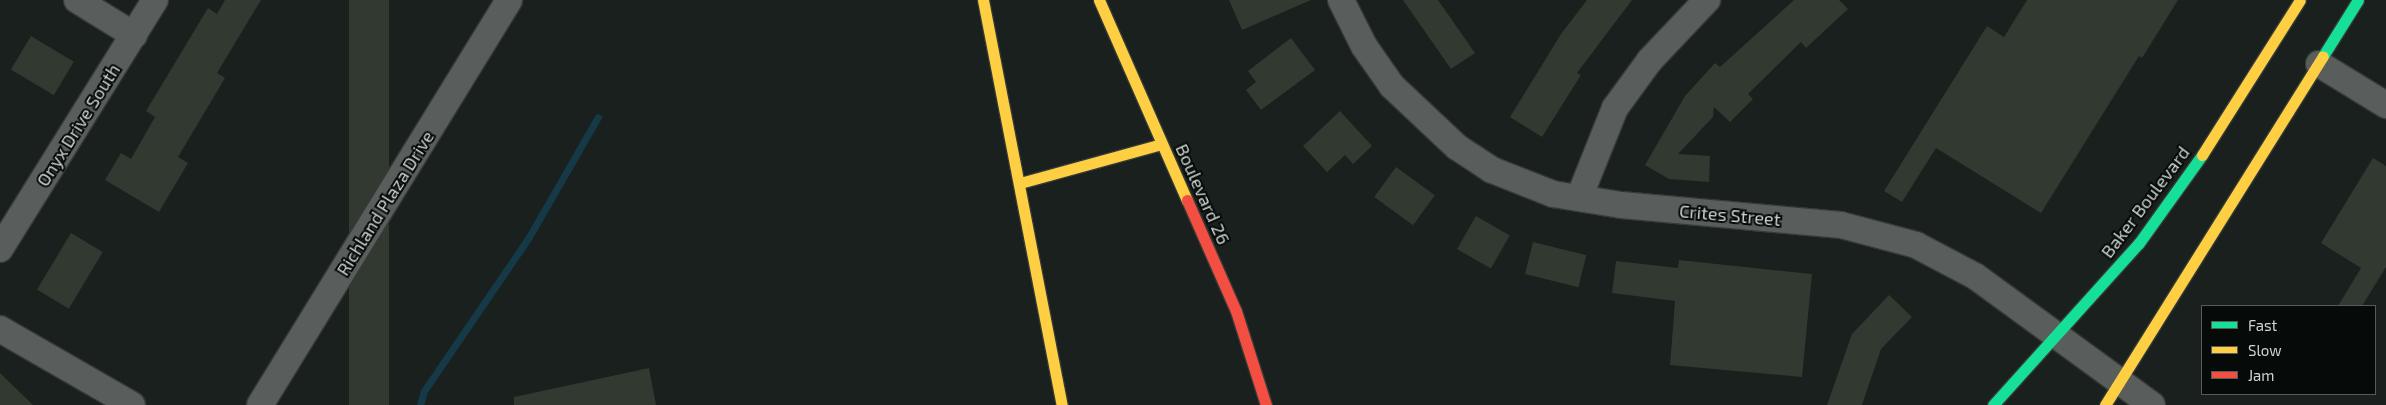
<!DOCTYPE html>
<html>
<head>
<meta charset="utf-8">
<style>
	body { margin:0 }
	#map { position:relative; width:2386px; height:405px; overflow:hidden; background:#19201d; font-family:"Exo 2",sans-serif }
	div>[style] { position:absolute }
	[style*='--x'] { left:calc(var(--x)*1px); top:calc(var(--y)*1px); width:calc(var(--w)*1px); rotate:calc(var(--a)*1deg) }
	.stream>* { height:7px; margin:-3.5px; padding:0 3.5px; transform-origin:3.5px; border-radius:3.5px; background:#163947 }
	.building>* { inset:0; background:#313930; transform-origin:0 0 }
	.roads { filter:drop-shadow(1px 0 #353b37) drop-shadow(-1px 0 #353b37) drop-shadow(0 1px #353b37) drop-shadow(0 -1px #353b37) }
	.street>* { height:26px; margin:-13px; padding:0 13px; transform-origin:13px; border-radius:13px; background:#595e5c }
	.fast>* { height:11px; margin:-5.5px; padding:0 5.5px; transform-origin:5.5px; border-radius:5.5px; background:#16e098 }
	.slow>* { height:11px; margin:-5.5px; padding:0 5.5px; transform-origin:5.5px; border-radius:5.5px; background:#ffcf43 }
	.jam>* { height:11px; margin:-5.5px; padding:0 5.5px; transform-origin:5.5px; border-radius:5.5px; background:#f24e42 }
	span { translate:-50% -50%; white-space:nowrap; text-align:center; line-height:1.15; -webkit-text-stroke:4px #060b09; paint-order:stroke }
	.street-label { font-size:18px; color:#ccd5d1 }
	.legend { position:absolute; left:2201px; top:305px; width:175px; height:90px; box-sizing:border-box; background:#060b09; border:1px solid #555c59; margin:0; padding:6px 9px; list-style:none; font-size:15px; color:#ccd5d1 }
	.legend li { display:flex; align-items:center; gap:10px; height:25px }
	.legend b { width:25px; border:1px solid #555c59 }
</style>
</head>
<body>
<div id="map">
	<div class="stream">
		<i style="--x:420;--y:405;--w:15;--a:-74"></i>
		<i style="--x:424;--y:391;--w:186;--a:-55.7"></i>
		<i style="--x:529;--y:237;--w:138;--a:-60.1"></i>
	</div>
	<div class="building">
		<i style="clip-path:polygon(225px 0,261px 0,217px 73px,225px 78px,178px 157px,188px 163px,159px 212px,105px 180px,121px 153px,131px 159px,155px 117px,146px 111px,208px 8px,217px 14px)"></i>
		<i style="left:349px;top:0;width:40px;height:423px"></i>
		<i style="clip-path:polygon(1229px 0,1311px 0,1242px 30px)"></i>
		<i style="clip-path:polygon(1403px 0,1438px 0,1475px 53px,1451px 69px)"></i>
		<i style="clip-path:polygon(1587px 0,1632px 0,1577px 73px,1581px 75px,1542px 137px,1510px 117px,1561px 34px)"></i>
		<i style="clip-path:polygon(1794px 0,1839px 0,1848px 9px,1806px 48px,1801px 42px,1748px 94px,1753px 99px,1730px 122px,1714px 107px,1713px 117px,1678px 154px,1710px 156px,1709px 182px,1669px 179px,1645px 165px,1685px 96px,1715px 63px,1720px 67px)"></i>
		<i style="clip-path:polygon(2027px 0,2178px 0,2142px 58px,2139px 56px,2041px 213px,1936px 148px,1902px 202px,1884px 191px,1987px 26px,2004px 37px)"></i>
		<i style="left:31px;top:36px;width:50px;height:39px;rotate:31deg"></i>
		<i style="clip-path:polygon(1291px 38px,1315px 70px,1261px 110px,1246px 90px,1256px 82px,1248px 71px)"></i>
		<i style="clip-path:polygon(1340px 111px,1372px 146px,1353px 164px,1345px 155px,1327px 172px,1303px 146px)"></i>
		<i style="clip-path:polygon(2373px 158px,2386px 166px,2386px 267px,2362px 306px,2338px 306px,2361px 268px,2321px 243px)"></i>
		<i style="left:1396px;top:167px;width:48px;height:37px;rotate:36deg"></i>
		<i style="left:1476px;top:216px;width:39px;height:38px;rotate:30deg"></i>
		<i style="left:71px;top:233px;width:37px;height:66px;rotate:31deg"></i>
		<i style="left:1533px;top:242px;width:55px;height:33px;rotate:14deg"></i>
		<i style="clip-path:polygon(1679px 260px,1812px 274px,1802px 377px,1670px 365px,1675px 301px,1612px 293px,1616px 261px,1678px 268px)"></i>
		<i style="clip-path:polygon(1889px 295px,1912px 317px,1881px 349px,1862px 405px,1827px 405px,1852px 334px)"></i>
		<i style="clip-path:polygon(649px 368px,656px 405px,514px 405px,514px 397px)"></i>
		<i style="clip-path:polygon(0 373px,33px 405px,0 405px)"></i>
	</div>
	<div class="roads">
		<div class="street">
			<i style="--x:77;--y:0;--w:67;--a:31.6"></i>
			<i style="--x:1341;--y:0;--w:51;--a:63.4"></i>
			<i style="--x:1364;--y:46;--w:49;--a:55"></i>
			<i style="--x:1392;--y:86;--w:89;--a:43.2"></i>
			<i style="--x:1457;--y:147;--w:42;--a:33.3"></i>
			<i style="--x:1492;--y:170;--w:66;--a:21.5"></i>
			<i style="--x:1553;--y:194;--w:69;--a:9.2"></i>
			<i style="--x:1621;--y:205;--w:221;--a:5.2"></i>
			<i style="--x:1841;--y:225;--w:78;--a:14.9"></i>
			<i style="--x:1916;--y:245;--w:67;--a:27.7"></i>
			<i style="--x:1975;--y:276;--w:219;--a:36.1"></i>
			<i style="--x:2319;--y:64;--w:79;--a:31.5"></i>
			<i style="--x:1579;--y:198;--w:97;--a:-68.2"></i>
			<i style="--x:1615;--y:108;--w:59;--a:-53.9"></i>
			<i style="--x:1650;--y:60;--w:83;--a:-46.5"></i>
			<i style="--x:0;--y:249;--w:293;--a:-58.1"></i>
			<i style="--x:0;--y:329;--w:152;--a:29.9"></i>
			<i style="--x:260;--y:405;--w:475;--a:-58.4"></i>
		</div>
		<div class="fast">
			<i style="--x:2323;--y:56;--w:66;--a:-58"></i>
			<i style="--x:1993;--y:405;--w:218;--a:-48"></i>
			<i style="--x:2139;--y:243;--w:108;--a:-54.4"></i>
		</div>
		<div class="slow">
			<i style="--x:983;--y:0;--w:413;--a:79"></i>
			<i style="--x:1099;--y:0;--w:219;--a:66.3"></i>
			<i style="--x:2202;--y:155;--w:183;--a:-57.7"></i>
			<i style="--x:1020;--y:183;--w:147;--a:-15.4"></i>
			<i style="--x:2105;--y:405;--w:411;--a:-58"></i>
		</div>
		<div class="jam">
			<i style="--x:1187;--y:200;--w:121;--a:66.2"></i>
			<i style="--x:1236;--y:311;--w:99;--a:72.3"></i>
		</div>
	</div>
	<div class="street-label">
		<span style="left:78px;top:125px;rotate:-58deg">Onyx Drive South</span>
		<span style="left:1203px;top:194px;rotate:66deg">Boulevard 26</span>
		<span style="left:2145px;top:202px;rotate:-53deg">Baker Boulevard</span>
		<span style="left:385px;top:203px;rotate:-58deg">Richland Plaza Drive</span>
		<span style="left:1730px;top:215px;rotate:5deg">Crites Street</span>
	</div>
	<ul class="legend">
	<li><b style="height:6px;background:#16e098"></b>Fast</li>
	<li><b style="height:6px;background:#ffcf43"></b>Slow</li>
	<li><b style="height:6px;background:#f24e42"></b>Jam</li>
	</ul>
</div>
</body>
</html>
